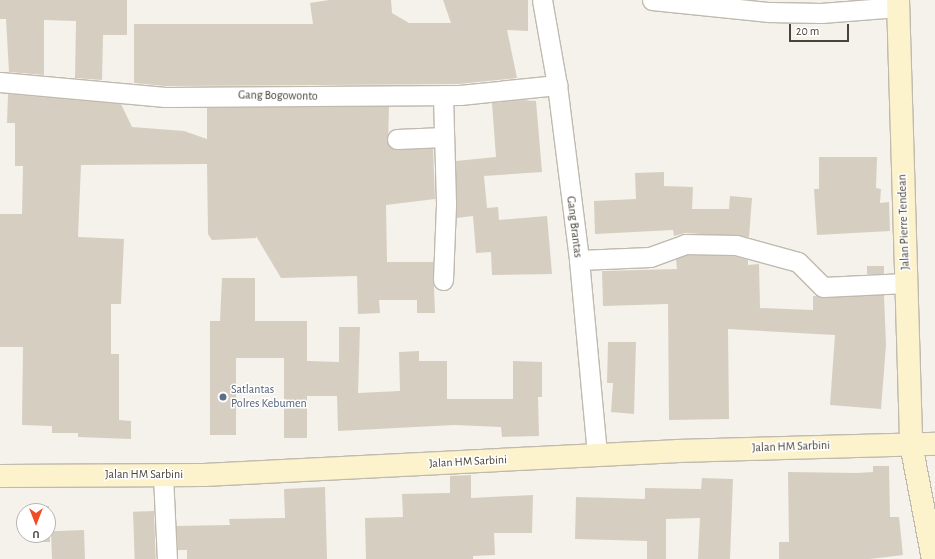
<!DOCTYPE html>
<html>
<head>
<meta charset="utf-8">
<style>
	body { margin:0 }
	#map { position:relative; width:935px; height:559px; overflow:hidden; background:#f5f2eb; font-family:"Alegreya Sans",sans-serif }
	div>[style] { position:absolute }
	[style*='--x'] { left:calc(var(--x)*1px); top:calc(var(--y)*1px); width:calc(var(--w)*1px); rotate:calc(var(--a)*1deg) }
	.building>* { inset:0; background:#d6cec1; transform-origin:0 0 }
	.roads { filter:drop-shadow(1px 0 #c0baae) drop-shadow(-1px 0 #c0baae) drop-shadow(0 1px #c0baae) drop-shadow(0 -1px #c0baae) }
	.street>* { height:19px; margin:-9.5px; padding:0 9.5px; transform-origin:9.5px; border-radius:9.5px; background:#fff }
	.secondary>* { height:22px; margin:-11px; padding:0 11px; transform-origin:11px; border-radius:11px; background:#fcf3cd }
	.dots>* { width:11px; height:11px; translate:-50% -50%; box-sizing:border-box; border:2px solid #fff; border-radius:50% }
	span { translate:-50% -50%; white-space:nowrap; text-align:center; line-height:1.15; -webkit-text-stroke:3px #fff; paint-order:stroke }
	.street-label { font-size:12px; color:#494339 }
	.service-label { font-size:12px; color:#4e5e75 }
	.left { translate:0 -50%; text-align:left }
	.north { position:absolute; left:16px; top:503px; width:40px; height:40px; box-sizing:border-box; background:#fff; border:1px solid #b6b4b0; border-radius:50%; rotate:180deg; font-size:11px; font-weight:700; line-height:16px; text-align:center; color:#494339 }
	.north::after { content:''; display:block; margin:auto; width:14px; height:18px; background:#f14c26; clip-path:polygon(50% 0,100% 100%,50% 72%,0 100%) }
	.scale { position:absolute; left:789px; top:24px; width:60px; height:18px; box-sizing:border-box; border:2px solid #494339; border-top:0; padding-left:5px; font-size:12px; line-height:14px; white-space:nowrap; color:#494339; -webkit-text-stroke:3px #fff; paint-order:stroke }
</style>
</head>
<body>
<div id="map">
	<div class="building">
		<i style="clip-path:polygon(0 0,127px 0,127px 35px,103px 35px,102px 80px,75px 78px,76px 21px,44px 20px,44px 75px,9px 72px,6px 19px,0 19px)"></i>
		<i style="clip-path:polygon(329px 0,391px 0,392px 13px,409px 23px,451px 23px,443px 0,528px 0,528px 31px,507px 30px,517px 78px,459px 84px,165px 86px,134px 83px,134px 24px,313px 24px,310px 3px)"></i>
		<i style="clip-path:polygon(8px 94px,121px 104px,132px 127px,184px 131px,207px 139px,207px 108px,389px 106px,388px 145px,397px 150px,433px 148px,435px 199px,386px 205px,387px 262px,433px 262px,435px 313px,417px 313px,417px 300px,379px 300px,380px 313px,358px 314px,357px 276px,281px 278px,256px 236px,256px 238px,212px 240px,208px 234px,207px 164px,81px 165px,78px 237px,124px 239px,121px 304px,111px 304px,111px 354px,119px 354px,119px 420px,131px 421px,131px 439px,78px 437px,78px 433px,52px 433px,52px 426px,22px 425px,23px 347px,0 347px,0 214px,22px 214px,23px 166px,15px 166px,15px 123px,7px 123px)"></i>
		<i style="clip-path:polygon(521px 100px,536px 101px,542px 172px,484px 176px,487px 208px,498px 207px,499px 220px,547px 216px,552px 274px,492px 275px,491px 252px,476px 253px,473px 216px,456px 218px,456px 161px,496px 157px,492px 103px)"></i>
		<i style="clip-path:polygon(819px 157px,877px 157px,876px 188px,881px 189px,880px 203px,889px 202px,890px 231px,817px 235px,814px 189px,819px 189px)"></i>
		<i style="clip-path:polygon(664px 172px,664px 186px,693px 187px,692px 209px,729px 209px,730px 196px,752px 198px,749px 237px,685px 233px,674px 236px,673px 230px,595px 234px,594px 201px,636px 199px,635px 173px)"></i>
		<i style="clip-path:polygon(687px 255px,734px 256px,748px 260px,748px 265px,759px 264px,760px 308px,813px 310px,813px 296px,884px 295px,886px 345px,881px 409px,830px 405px,835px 335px,728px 329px,729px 419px,669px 420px,668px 304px,603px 306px,602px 271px,677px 269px,676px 259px)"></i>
		<i style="left:867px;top:266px;width:17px;height:8px"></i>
		<i style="clip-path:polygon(222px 278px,255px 278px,255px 321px,307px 321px,307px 361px,339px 362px,339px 327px,360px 327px,358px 393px,400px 391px,399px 352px,419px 351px,419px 361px,447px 361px,447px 399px,513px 399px,513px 361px,542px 362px,542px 397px,538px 397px,539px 436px,502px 437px,501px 427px,454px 425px,338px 431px,337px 396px,307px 396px,307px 438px,284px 438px,284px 358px,236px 358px,236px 435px,210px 435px,210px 321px,220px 321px)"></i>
		<i style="clip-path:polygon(608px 342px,636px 342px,634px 414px,611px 412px,613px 383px,607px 383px)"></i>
		<i style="clip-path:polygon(873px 466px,889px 466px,890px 517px,899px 517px,903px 555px,870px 559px,779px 559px,779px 542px,789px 542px,788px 472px,857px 473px,873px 472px)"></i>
		<i style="clip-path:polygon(471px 475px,471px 498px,533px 495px,532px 533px,494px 533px,495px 555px,473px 556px,473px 559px,366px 559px,365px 518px,403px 517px,402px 494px,450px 493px,450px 476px)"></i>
		<i style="clip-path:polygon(702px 478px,733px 479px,730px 559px,698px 559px,700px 518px,666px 519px,666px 559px,647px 559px,647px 541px,575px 539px,576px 497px,645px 499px,645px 488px,701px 489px)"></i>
		<i style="clip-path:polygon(325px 487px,327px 559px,187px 559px,187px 550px,178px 550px,176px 526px,230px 525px,229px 519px,285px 518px,284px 489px)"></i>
		<i style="clip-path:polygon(34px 506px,49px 506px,50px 542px,35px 542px,35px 535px,48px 535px,48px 511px,34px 511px)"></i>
		<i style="left:154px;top:511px;width:48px;height:21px;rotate:88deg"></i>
		<i style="left:84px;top:530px;width:29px;height:33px;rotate:88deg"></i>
	</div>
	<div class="roads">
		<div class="street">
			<i style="--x:542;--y:0;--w:86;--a:80"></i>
			<i style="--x:557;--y:85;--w:176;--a:82.8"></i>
			<i style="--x:579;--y:260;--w:196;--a:84.7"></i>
			<i style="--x:652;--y:0;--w:118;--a:5.9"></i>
			<i style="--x:769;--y:12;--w:52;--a:1.1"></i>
			<i style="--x:821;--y:13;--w:77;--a:-4.5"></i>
			<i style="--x:0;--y:82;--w:166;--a:5.2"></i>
			<i style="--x:165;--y:97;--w:295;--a:-0.4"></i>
			<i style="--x:460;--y:95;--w:98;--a:-5.9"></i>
			<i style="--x:443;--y:95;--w:110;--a:88.4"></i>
			<i style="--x:446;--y:205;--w:75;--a:92.3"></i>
			<i style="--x:397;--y:139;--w:47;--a:-2.4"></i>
			<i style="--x:579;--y:260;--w:71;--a:-2.4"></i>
			<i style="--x:650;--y:257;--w:37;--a:-20"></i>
			<i style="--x:685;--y:244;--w:51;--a:1.1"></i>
			<i style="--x:736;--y:245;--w:64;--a:15.3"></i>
			<i style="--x:798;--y:262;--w:35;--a:45"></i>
			<i style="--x:823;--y:287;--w:83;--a:-2.8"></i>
			<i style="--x:163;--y:475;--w:84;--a:87.3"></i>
		</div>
		<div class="secondary">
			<i style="--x:898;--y:0;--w:444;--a:88.3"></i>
			<i style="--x:911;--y:444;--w:117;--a:79.2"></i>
			<i style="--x:0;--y:476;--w:204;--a:-0.3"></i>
			<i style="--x:204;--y:475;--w:476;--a:-2.9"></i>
			<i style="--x:679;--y:451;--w:256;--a:-1.6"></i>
		</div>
	</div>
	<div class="dots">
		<i style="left:223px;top:397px;background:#5c6f8a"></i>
	</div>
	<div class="street-label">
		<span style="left:278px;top:96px;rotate:1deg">Gang Bogowonto</span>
		<span style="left:904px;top:222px;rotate:-92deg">Jalan Pierre Tendean</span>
		<span style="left:574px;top:227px;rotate:83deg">Gang Brantas</span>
		<span style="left:791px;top:447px;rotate:-2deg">Jalan HM Sarbini</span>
		<span style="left:468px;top:462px;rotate:-3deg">Jalan HM Sarbini</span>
		<span style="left:144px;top:475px">Jalan HM Sarbini</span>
	</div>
	<div class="service-label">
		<span class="left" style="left:231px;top:397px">Satlantas<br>Polres Kebumen</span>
	</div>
	<div class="north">U</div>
	<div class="scale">20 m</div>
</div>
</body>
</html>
